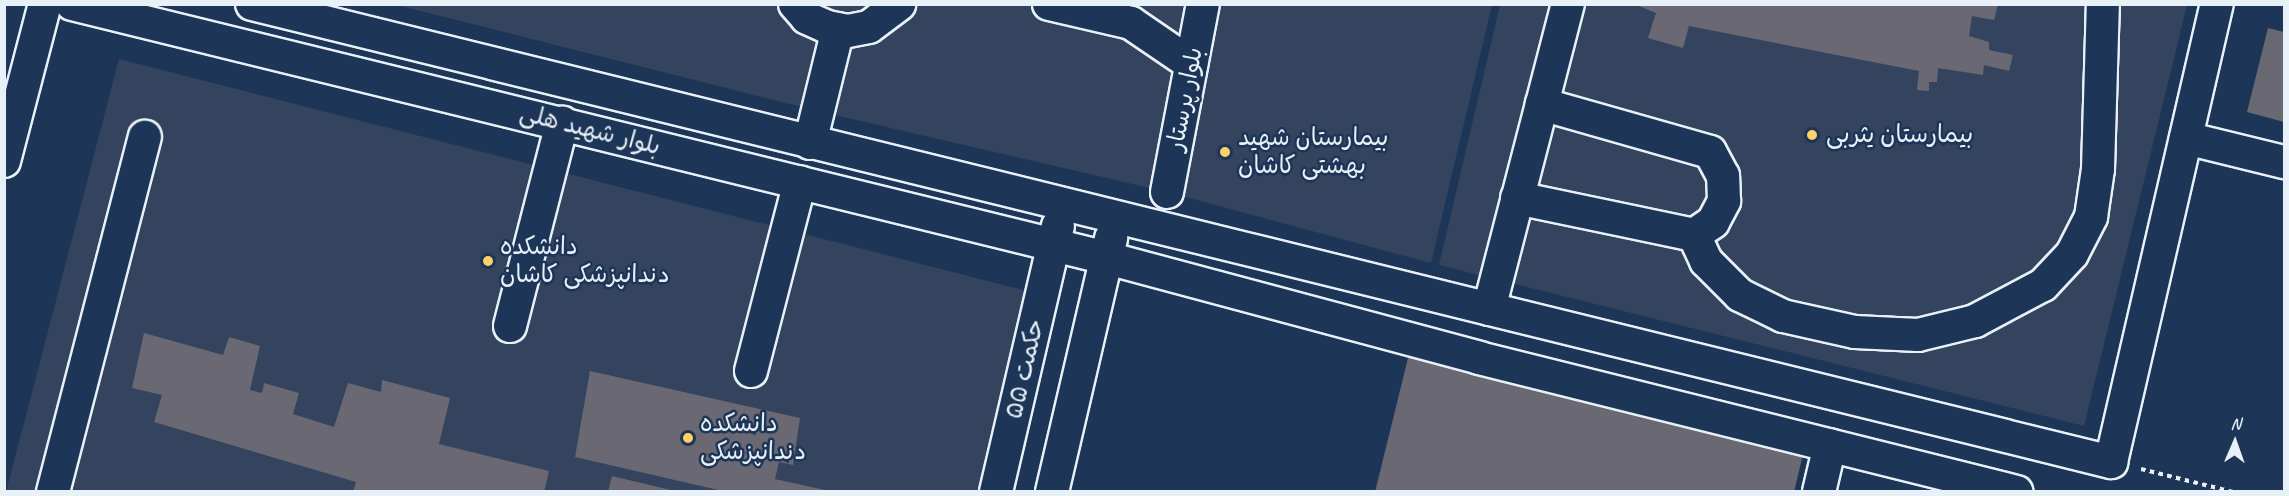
<!DOCTYPE html>
<html>
<head>
<meta charset="utf-8">
<style>
	body { margin:0 }
	#map { position:relative; width:2289px; height:496px; overflow:hidden; background:#1d3557; font-family:Caveat,"Playpen Sans Arabic",sans-serif }
	div>[style] { position:absolute }
	[style*='--x'] { left:calc(var(--x)*1px); top:calc(var(--y)*1px); width:calc(var(--w)*1px); rotate:calc(var(--a)*1deg) }
	.built>* { inset:0; background:#34445f }
	.building>* { inset:0; background:#6a6873 }
	.path>* { height:4px; margin-top:-2px; transform-origin:0; background:repeating-linear-gradient(90deg,#e8f1f8 0 4.5px,transparent 0 9px) }
	.roads { filter:drop-shadow(2px 0 #e8f1f8) drop-shadow(-2px 0 #e8f1f8) drop-shadow(0 2px #e8f1f8) drop-shadow(0 -2px #e8f1f8) }
	.minor>* { height:32px; margin:-16px; padding:0 16px; transform-origin:16px; border-radius:16px; background:#1d3557 }
	.dots>* { width:16px; height:16px; translate:-50% -50%; box-sizing:border-box; border:3px solid #1d3557; border-radius:50% }
	span { translate:-50% -50%; white-space:nowrap; text-align:center; line-height:1.15; -webkit-text-stroke:5px #1d3557; paint-order:stroke }
	.street-label { font-size:24px; color:#e8f1f8 }
	.poi-label { font-size:24px; color:#e8f1f8 }
	.left { translate:0 -50%; text-align:left }
	.frame { position:absolute; inset:0; border:6px solid #e8f1f8; pointer-events:none }
	.north { position:absolute; left:2205px; top:412px; width:60px; height:60px; -webkit-text-stroke:4px #1d3557; paint-order:stroke; rotate:2deg; font-size:16px; font-weight:700; line-height:24px; text-align:center; color:#e8f1f8 }
	.north::after { content:''; display:block; margin:auto; width:21px; height:27px; background:#e8f1f8; clip-path:polygon(50% 0,100% 100%,50% 72%,0 100%) }
</style>
</head>
<body>
<div id="map">
	<div class="built">
		<i style="clip-path:polygon(397px 5px,1492px 5px,1431px 263px,1167px 192px,818px 111px)"></i>
		<i style="clip-path:polygon(1500px 5px,2187px 5px,2084px 426px,1439px 265px)"></i>
		<i style="clip-path:polygon(119px 59px,1031px 292px,981px 491px,6px 492px)"></i>
	</div>
	<div class="building">
		<i style="clip-path:polygon(1634px 4px,1998px 4px,1994px 20px,1972px 16px,1969px 36px,1989px 42px,1989px 50px,2013px 55px,2009px 71px,1984px 65px,1983px 75px,1938px 68px,1937px 82px,1929px 82px,1929px 91px,1917px 90px,1919px 71px,1689px 26px,1683px 48px,1648px 38px,1656px 13px)"></i>
		<i style="clip-path:polygon(2268px 28px,2284px 32px,2284px 122px,2247px 112px)"></i>
		<i style="clip-path:polygon(144px 333px,223px 355px,229px 337px,260px 346px,250px 390px,262px 393px,264px 383px,299px 393px,293px 414px,334px 427px,348px 383px,381px 392px,382px 380px,450px 398px,439px 444px,549px 471px,544px 492px,353px 492px,356px 482px,154px 422px,162px 395px,132px 388px)"></i>
		<i style="clip-path:polygon(1409px 354px,1804px 450px,1794px 492px,1375px 492px)"></i>
		<i style="clip-path:polygon(590px 371px,800px 418px,793px 465px,779px 462px,775px 479px,834px 492px,727px 492px,575px 457px)"></i>
		<i style="clip-path:polygon(612px 476px,675px 491px,675px 492px,608px 492px)"></i>
	</div>
	<div class="path">
		<i style="--x:2141;--y:469;--w:95;--a:14"></i>
	</div>
	<div class="roads">
		<div class="minor">
			<i style="--x:72;--y:4;--w:1066;--a:13.79"></i>
			<i style="--x:1107;--y:258;--w:385;--a:15"></i>
			<i style="--x:1479;--y:358;--w:554;--a:13.99"></i>
			<i style="--x:252;--y:4;--w:1915;--a:13.84"></i>
			<i style="--x:2111;--y:462;--w:470;--a:-77"></i>
			<i style="--x:795;--y:4;--w:18;--a:49"></i>
			<i style="--x:807;--y:18;--w:22;--a:24"></i>
			<i style="--x:827;--y:27;--w:21;--a:11"></i>
			<i style="--x:848;--y:31;--w:21;--a:-11"></i>
			<i style="--x:869;--y:27;--w:38;--a:-37"></i>
			<i style="--x:1049;--y:4;--w:84;--a:13"></i>
			<i style="--x:1131;--y:23;--w:73;--a:34.3"></i>
			<i style="--x:2186;--y:138;--w:101;--a:13.8"></i>
			<i style="--x:810;--y:143;--w:117;--a:-76.2"></i>
			<i style="--x:4;--y:161;--w:162;--a:-75.4"></i>
			<i style="--x:1167;--y:192;--w:191;--a:-79.2"></i>
			<i style="--x:1517;--y:198;--w:181;--a:11.8"></i>
			<i style="--x:1694;--y:235;--w:23;--a:-34"></i>
			<i style="--x:1713;--y:222;--w:24;--a:-62"></i>
			<i style="--x:1724;--y:201;--w:25;--a:-92"></i>
			<i style="--x:1723;--y:176;--w:27;--a:-118"></i>
			<i style="--x:1710;--y:152;--w:175;--a:-164.1"></i>
			<i style="--x:1694;--y:235;--w:29;--a:65"></i>
			<i style="--x:1706;--y:261;--w:48;--a:45"></i>
			<i style="--x:1740;--y:295;--w:48;--a:26"></i>
			<i style="--x:1783;--y:316;--w:74;--a:12.5"></i>
			<i style="--x:1855;--y:332;--w:63;--a:2.7"></i>
			<i style="--x:1918;--y:335;--w:59;--a:-13.8"></i>
			<i style="--x:1975;--y:321;--w:77;--a:-27.9"></i>
			<i style="--x:2043;--y:285;--w:42;--a:-46.9"></i>
			<i style="--x:2072;--y:254;--w:42;--a:-62.8"></i>
			<i style="--x:2091;--y:217;--w:49;--a:-81.7"></i>
			<i style="--x:2098;--y:169;--w:165;--a:-88.3"></i>
			<i style="--x:1489;--y:309;--w:315;--a:-75.5"></i>
			<i style="--x:510;--y:326;--w:210;--a:-75.6"></i>
			<i style="--x:751;--y:371;--w:195;--a:-75.5"></i>
			<i style="--x:53;--y:492;--w:367;--a:-75.5"></i>
			<i style="--x:996;--y:492;--w:273;--a:-76.9"></i>
			<i style="--x:1052;--y:492;--w:261;--a:-76.9"></i>
			<i style="--x:1819;--y:492;--w:48;--a:-76.8"></i>
		</div>
	</div>
	<div class="dots">
		<i style="left:1812px;top:135px;background:#ffd166"></i>
		<i style="left:1225px;top:152px;background:#ffd166"></i>
		<i style="left:488px;top:261px;background:#ffd166"></i>
		<i style="left:688px;top:438px;background:#ffd166"></i>
	</div>
	<div class="street-label">
		<span style="left:1185px;top:99px;rotate:-79deg">بلوار پرستار</span>
		<span style="left:590px;top:130px;rotate:14deg">بلوار شهید هلی</span>
		<span style="left:1025px;top:369px;rotate:-77deg">حکمت ۵۵</span>
	</div>
	<div class="poi-label">
		<span class="left" style="left:1826px;top:135px">بیمارستان یثربی</span>
		<span class="left" style="left:1238px;top:152px">بیمارستان شهید<br>بهشتی کاشان</span>
		<span class="left" style="left:500px;top:261px">دانشکده<br>دندانپزشکی کاشان</span>
		<span class="left" style="left:700px;top:438px">دانشکده<br>دندانپزشکی</span>
	</div>
	<div class="frame"></div>
	<div class="north">N</div>
</div>
</body>
</html>
